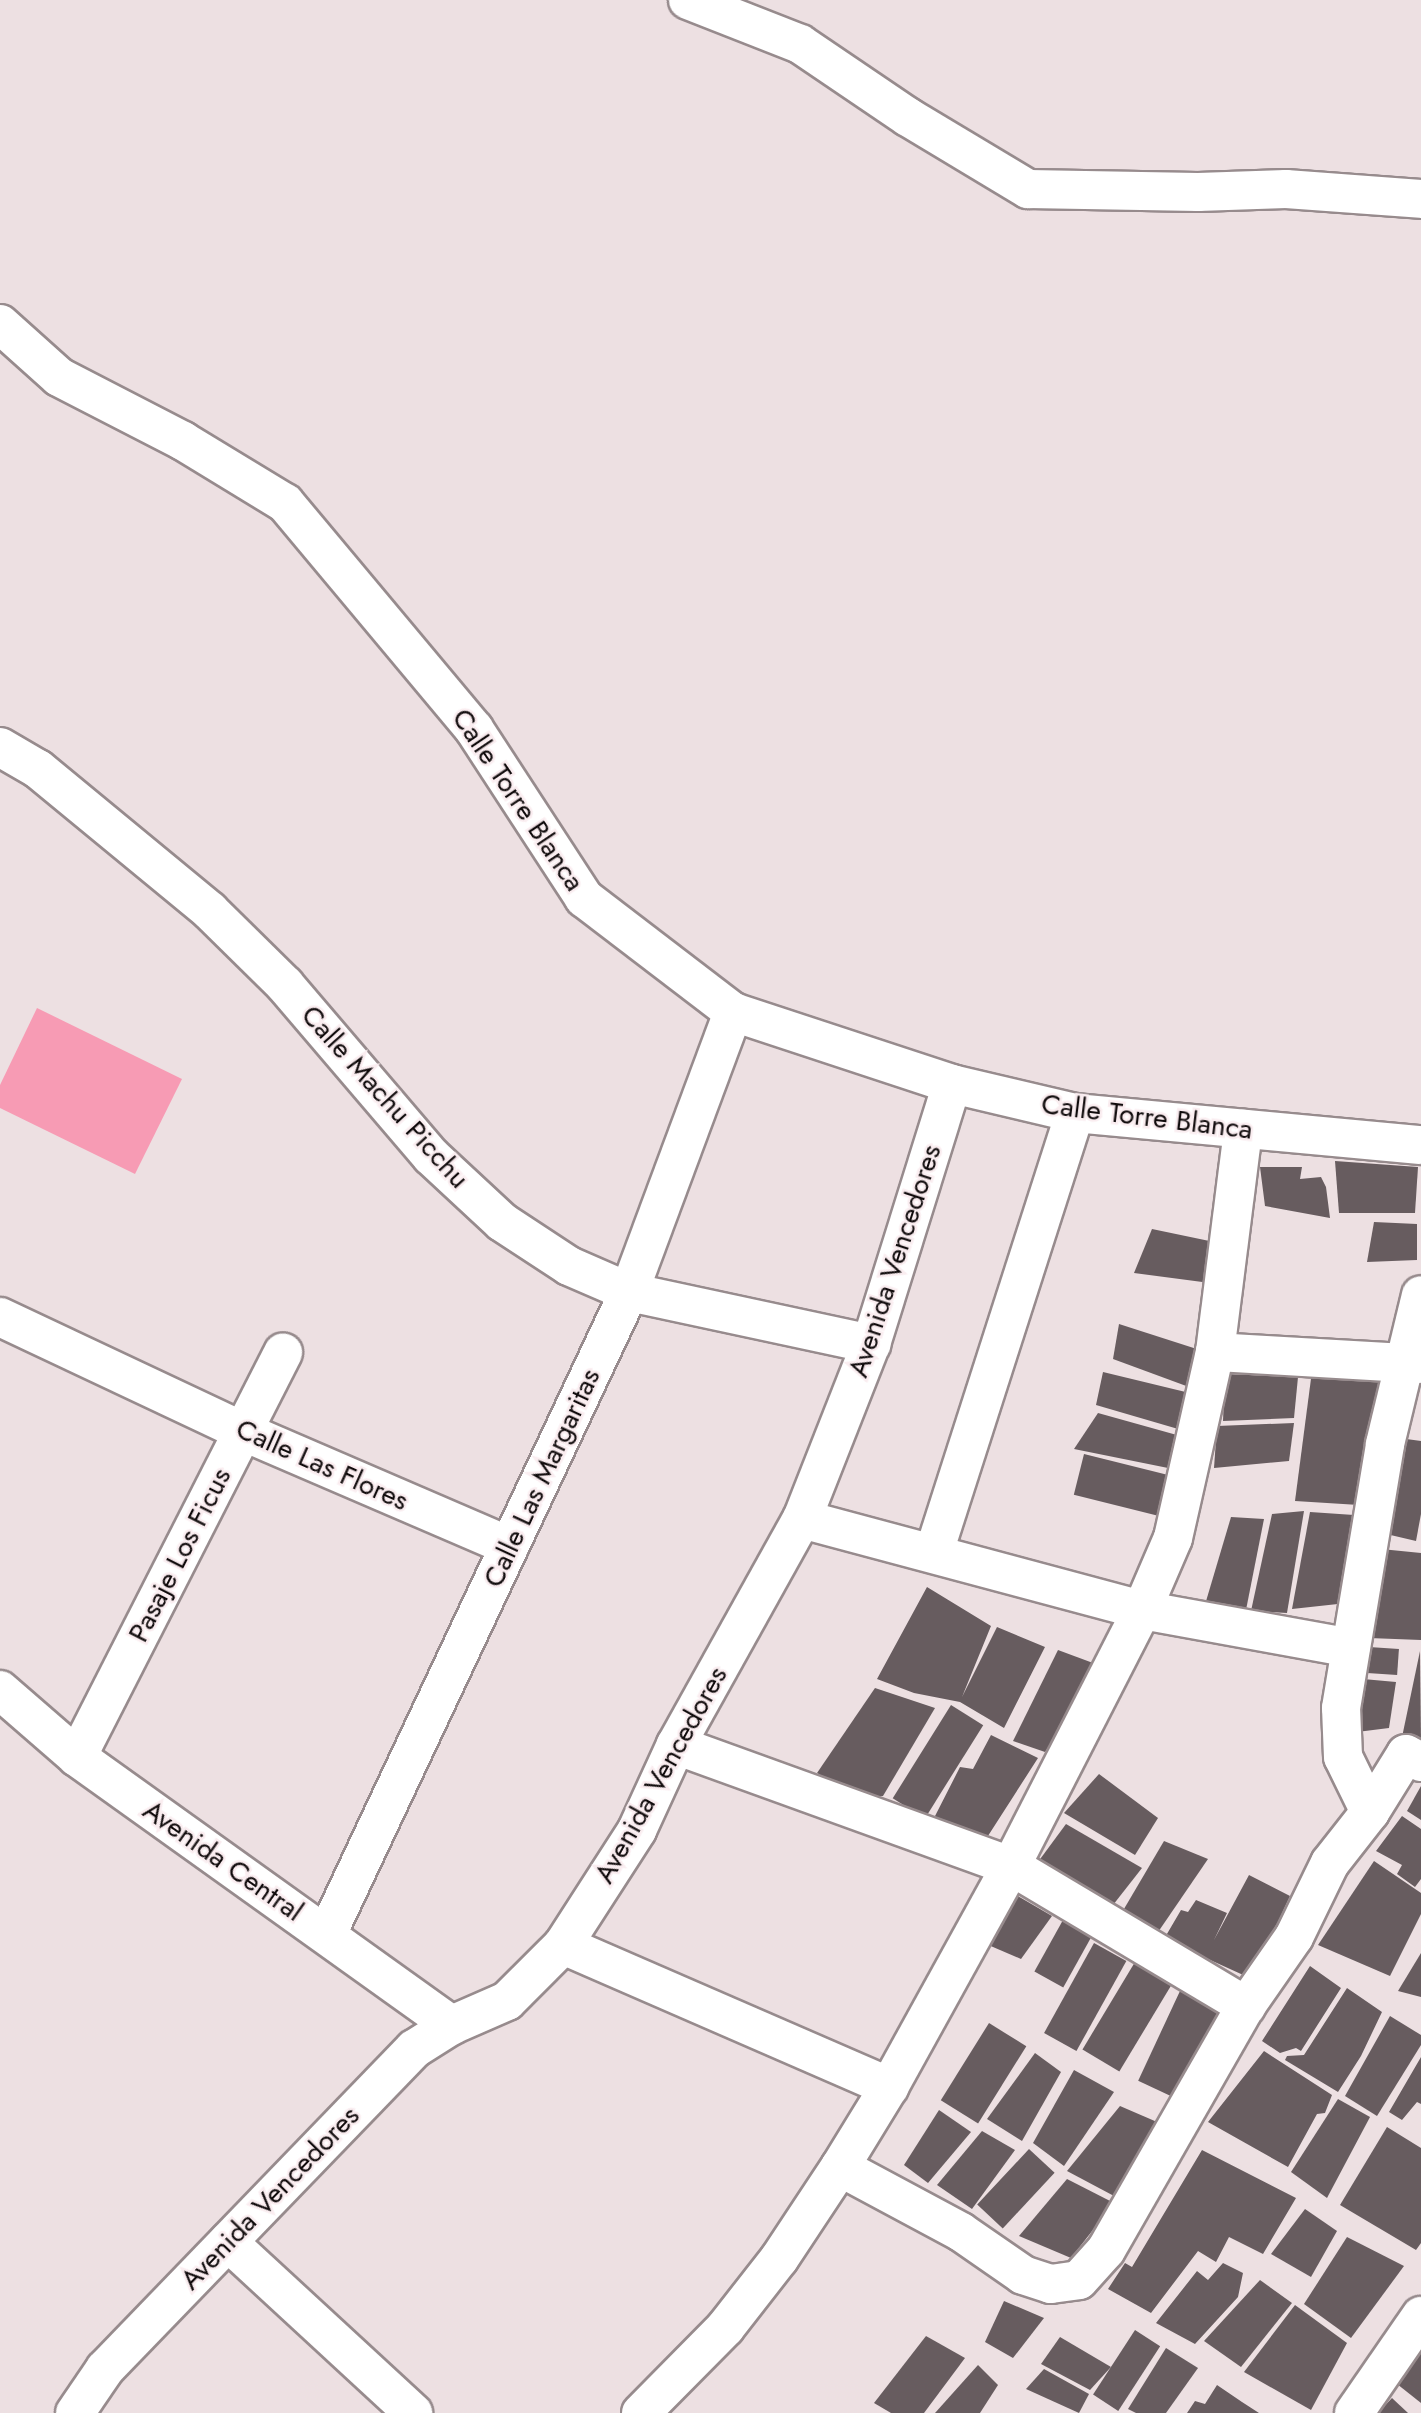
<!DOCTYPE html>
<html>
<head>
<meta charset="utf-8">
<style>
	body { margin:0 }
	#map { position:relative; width:1421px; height:2413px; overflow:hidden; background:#ede0e2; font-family:Jost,sans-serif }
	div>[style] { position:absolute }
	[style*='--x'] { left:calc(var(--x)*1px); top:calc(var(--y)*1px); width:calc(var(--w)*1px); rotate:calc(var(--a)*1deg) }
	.green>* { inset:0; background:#f79bb4 }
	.building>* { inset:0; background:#675c5f; transform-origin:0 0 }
	.roads { filter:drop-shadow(2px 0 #978b8d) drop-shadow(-2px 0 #978b8d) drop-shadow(0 2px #978b8d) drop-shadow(0 -2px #978b8d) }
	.minor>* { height:38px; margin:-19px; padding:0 19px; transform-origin:19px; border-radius:19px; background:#fff }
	span { translate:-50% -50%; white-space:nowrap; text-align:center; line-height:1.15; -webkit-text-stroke:5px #faedf0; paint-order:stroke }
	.street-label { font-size:28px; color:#100b0c }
</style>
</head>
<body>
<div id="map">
	<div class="green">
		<i style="clip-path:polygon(37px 1008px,182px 1079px,135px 1174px,0 1108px,0 1085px)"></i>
	</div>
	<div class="building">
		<i style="clip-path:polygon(1335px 1161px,1418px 1167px,1415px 1213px,1339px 1213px)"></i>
		<i style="clip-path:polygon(1260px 1167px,1302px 1167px,1300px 1179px,1321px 1177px,1326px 1187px,1330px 1218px,1265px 1206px)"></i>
		<i style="clip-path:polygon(1374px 1222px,1417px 1224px,1417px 1260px,1367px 1262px)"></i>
		<i style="clip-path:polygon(1152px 1229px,1219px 1243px,1210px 1283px,1134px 1273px)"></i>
		<i style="clip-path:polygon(1119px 1324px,1203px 1351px,1189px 1387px,1113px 1359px)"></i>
		<i style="clip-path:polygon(1312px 1371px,1386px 1377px,1359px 1505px,1295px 1501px)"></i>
		<i style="clip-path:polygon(1103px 1372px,1198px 1395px,1185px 1431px,1096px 1405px)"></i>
		<i style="clip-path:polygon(1225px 1374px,1298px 1377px,1294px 1418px,1223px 1421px)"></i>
		<i style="clip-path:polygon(1098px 1413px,1184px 1437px,1178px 1470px,1074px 1449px)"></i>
		<i style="clip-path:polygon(1294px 1423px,1289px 1461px,1214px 1468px,1217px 1426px)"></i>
		<i style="clip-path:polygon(1399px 1438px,1421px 1441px,1421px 1514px,1416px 1541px,1382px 1533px)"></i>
		<i style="left:1084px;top:1454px;width:96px;height:42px;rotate:14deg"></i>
		<i style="clip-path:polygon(1304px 1511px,1287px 1613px,1251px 1611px,1272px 1514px)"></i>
		<i style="clip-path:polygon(1310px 1512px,1354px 1515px,1347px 1603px,1292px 1609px)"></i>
		<i style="clip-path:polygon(1231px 1517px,1264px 1519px,1245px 1615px,1204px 1608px)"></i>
		<i style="clip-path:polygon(1381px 1549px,1421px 1553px,1421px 1640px,1369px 1638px)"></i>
		<i style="clip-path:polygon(927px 1587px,991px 1626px,962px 1697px,997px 1627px,1045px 1647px,1004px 1728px,960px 1702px,914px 1693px,877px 1679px)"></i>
		<i style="left:1369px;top:1647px;width:30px;height:26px;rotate:4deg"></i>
		<i style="clip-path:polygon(1058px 1650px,1093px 1663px,1084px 1697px,1045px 1752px,1013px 1741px)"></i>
		<i style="clip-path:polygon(1420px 1651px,1421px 1742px,1401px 1742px)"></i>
		<i style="clip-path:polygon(1363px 1679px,1396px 1682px,1389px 1728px,1357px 1732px)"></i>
		<i style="clip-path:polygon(875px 1688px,935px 1708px,883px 1796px,859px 1798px,817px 1773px)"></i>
		<i style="left:951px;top:1705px;width:38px;height:110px;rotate:32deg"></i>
		<i style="clip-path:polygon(991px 1735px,1038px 1758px,986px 1839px,933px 1820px,960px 1767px,973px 1769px)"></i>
		<i style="clip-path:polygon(1099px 1774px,1158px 1818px,1135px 1855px,1064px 1813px)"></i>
		<i style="clip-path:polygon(1421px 1786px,1421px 1820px,1407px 1811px)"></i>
		<i style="clip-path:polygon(1402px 1816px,1421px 1829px,1421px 1879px,1415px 1887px,1397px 1874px,1402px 1865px,1376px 1851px)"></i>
		<i style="clip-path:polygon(1066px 1824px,1142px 1868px,1113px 1905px,1035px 1866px)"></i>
		<i style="clip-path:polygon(1164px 1841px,1208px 1859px,1154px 1938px,1121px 1914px)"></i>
		<i style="clip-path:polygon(1374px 1861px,1421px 1893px,1421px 1914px,1390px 1976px,1318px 1945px)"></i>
		<i style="clip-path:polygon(1249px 1875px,1290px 1896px,1252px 1979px,1164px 1939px,1181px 1910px,1188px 1912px,1196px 1900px,1227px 1913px,1214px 1940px)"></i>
		<i style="clip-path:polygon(1016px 1895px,1052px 1916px,1021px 1959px,986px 1944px)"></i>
		<i style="left:1063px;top:1920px;width:33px;height:59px;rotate:29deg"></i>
		<i style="left:1094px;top:1943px;width:37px;height:103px;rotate:29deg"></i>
		<i style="clip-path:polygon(1421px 1953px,1421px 1997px,1398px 1991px)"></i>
		<i style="left:1135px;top:1962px;width:43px;height:102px;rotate:31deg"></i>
		<i style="clip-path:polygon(1310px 1966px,1341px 1988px,1301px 2051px,1296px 2048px,1280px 2053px,1262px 2041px)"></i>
		<i style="clip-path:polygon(1347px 1988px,1382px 2012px,1361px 2056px,1338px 2092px,1285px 2060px,1287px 2056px,1304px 2055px)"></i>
		<i style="left:1180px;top:1991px;width:43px;height:99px;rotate:25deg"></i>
		<i style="clip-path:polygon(1390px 2016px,1421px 2035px,1421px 2045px,1377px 2116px,1345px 2096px)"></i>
		<i style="left:989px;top:2023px;width:44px;height:91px;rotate:32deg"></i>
		<i style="clip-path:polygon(1264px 2051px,1332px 2095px,1325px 2113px,1317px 2114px,1288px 2167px,1208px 2122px)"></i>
		<i style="clip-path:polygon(1035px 2053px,1061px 2072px,1022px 2141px,987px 2119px)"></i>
		<i style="clip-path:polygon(1421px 2057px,1421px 2104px,1417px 2102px,1402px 2120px,1389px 2112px)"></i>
		<i style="clip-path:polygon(1074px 2070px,1114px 2092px,1064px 2166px,1033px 2143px)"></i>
		<i style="clip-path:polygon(1338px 2099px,1370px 2117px,1327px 2198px,1291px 2172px)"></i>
		<i style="clip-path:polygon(1120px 2106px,1164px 2125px,1114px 2196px,1067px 2171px)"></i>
		<i style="clip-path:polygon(939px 2110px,971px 2132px,928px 2183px,904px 2165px)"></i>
		<i style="clip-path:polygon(1387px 2127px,1421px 2148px,1421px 2243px,1416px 2250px,1340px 2205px)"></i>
		<i style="clip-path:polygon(982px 2131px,1015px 2150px,972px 2209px,937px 2185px)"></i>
		<i style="left:1029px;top:2149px;width:35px;height:76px;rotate:43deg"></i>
		<i style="clip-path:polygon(1202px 2150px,1296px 2198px,1263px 2254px,1229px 2237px,1216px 2262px,1198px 2251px,1151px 2313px,1108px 2289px,1125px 2263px,1132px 2267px)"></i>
		<i style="clip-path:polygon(1067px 2179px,1114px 2203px,1071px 2258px,1019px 2236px)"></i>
		<i style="clip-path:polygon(1305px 2209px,1337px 2231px,1311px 2277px,1271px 2254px)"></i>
		<i style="clip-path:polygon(1347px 2237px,1404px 2266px,1351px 2338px,1304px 2304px)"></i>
		<i style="clip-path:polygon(1223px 2263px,1243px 2273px,1238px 2297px,1195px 2344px,1156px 2323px,1197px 2271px,1208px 2280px)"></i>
		<i style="clip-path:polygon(1260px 2280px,1292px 2303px,1241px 2367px,1204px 2341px)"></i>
		<i style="clip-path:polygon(1004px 2301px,1044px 2318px,1013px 2358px,985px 2342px)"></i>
		<i style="clip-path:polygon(1295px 2305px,1347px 2343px,1311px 2410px,1244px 2372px)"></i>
		<i style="left:1135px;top:2330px;width:30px;height:77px;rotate:33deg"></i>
		<i style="clip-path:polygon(926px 2336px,965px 2358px,924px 2413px,891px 2413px,874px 2403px)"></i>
		<i style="clip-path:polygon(1060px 2337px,1111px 2367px,1090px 2390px,1041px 2364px)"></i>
		<i style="clip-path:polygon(1421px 2340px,1421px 2403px,1392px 2380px)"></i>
		<i style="clip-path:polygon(1166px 2348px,1198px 2368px,1166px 2413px,1136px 2413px,1128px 2409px)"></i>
		<i style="clip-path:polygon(978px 2365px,998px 2385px,980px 2413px,935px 2413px)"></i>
		<i style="clip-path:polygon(1044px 2369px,1089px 2394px,1079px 2413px,1026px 2389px)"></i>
		<i style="clip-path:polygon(1217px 2385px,1242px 2402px,1259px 2413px,1187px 2413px,1195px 2401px,1205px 2404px)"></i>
		<i style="clip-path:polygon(1392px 2398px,1408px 2413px,1378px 2413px)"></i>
	</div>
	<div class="roads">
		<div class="minor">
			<i style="--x:688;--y:0;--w:120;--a:21.4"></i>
			<i style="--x:800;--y:44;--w:130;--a:34.1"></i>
			<i style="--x:908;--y:117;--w:140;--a:31"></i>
			<i style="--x:1028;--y:189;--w:170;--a:1"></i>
			<i style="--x:1198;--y:192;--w:88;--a:-2"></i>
			<i style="--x:1286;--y:189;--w:135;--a:4.2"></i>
			<i style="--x:0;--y:324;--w:79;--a:41.9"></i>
			<i style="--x:59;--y:377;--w:140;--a:27.3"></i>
			<i style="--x:183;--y:441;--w:119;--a:31.3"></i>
			<i style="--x:285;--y:503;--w:295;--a:50.1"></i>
			<i style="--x:474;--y:729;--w:202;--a:56.9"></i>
			<i style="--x:584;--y:898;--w:188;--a:37.4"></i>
			<i style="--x:733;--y:1012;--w:231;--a:18.2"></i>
			<i style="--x:952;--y:1084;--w:126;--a:13.3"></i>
			<i style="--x:1075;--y:1113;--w:347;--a:5.3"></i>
			<i style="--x:0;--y:747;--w:44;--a:30.1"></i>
			<i style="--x:38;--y:769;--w:223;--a:39.5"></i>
			<i style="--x:210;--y:911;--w:105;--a:44.6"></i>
			<i style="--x:285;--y:985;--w:225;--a:49.5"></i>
			<i style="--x:431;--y:1156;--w:97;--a:42.9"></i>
			<i style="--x:502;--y:1222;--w:80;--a:33.3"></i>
			<i style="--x:569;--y:1266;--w:65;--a:23.4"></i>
			<i style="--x:629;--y:1292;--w:248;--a:12.1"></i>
			<i style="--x:0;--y:1317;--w:268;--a:25.2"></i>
			<i style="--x:242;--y:1431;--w:291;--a:23.3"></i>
			<i style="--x:1215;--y:1352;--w:206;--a:3.3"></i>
			<i style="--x:802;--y:1519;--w:352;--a:15"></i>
			<i style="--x:1142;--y:1610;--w:212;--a:10.3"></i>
			<i style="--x:934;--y:1552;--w:461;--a:-72.2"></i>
			<i style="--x:0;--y:1690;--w:102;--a:41"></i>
			<i style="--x:77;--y:1757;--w:461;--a:35.6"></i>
			<i style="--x:676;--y:1745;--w:356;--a:19.9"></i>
			<i style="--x:1011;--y:1866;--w:274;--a:30.8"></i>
			<i style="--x:77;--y:1757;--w:454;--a:-63"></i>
			<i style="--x:1370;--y:1812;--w:61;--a:-116.1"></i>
			<i style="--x:1343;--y:1757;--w:49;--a:-92.3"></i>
			<i style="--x:1341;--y:1708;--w:268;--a:-80.5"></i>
			<i style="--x:1385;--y:1444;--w:153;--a:-76.4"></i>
			<i style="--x:327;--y:1934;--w:709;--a:-64.81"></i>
			<i style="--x:629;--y:1292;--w:299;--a:-69.6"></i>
			<i style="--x:563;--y:1945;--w:356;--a:23.5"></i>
			<i style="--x:840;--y:2167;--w:137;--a:28.2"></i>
			<i style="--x:961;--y:2232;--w:75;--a:34.7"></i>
			<i style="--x:1023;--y:2275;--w:29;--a:18"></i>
			<i style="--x:1051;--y:2284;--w:28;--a:-8"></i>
			<i style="--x:1079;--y:2280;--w:40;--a:-48"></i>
			<i style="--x:1106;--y:2250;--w:281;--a:-60.2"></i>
			<i style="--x:1246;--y:2006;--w:84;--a:-55.2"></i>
			<i style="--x:1294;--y:1937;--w:82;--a:-64.1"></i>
			<i style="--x:1330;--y:1863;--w:65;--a:-51.9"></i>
			<i style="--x:1370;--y:1812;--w:68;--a:-58.2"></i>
			<i style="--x:1406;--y:1754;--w:17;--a:28"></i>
			<i style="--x:228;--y:2242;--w:252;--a:42.7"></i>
			<i style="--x:75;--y:2413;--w:53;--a:-55.7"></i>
			<i style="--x:105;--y:2369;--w:445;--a:-46"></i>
			<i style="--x:414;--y:2049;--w:45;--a:-32.3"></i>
			<i style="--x:452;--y:2025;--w:60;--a:-23.6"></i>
			<i style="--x:507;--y:2001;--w:79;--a:-45"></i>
			<i style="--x:563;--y:1945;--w:137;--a:-57.2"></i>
			<i style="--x:637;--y:1830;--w:94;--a:-65.4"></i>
			<i style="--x:676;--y:1745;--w:259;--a:-60.9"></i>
			<i style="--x:802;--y:1519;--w:188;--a:-68.5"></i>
			<i style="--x:871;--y:1344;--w:272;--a:-72.7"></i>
			<i style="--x:641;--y:2413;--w:120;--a:-45.3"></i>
			<i style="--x:725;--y:2328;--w:88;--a:-52"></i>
			<i style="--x:779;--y:2259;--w:110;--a:-56.5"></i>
			<i style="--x:840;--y:2167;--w:94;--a:-58.5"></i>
			<i style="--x:889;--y:2087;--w:252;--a:-61.1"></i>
			<i style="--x:1011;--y:1866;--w:288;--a:-62.9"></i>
			<i style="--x:1142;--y:1610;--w:78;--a:-66.7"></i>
			<i style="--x:1173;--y:1538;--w:191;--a:-77.3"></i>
			<i style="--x:1215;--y:1352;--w:225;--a:-82.8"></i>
			<i style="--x:1354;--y:2413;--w:118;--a:-55.4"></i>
		</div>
	</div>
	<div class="street-label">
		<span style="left:518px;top:800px;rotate:56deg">Calle Torre Blanca</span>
		<span style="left:385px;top:1097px;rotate:48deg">Calle Machu Picchu</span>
		<span style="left:1147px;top:1117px;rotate:7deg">Calle Torre Blanca</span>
		<span style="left:895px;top:1261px;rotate:-72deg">Avenida Vencedores</span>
		<span style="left:322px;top:1465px;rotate:24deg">Calle Las Flores</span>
		<span style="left:542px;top:1478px;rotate:-65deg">Calle Las Margaritas</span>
		<span style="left:180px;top:1555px;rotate:-63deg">Pasaje Los Ficus</span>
		<span style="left:661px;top:1775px;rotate:-61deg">Avenida Vencedores</span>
		<span style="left:223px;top:1861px;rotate:35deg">Avenida Central</span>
		<span style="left:270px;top:2198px;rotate:-46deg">Avenida Vencedores</span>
	</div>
</div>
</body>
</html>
